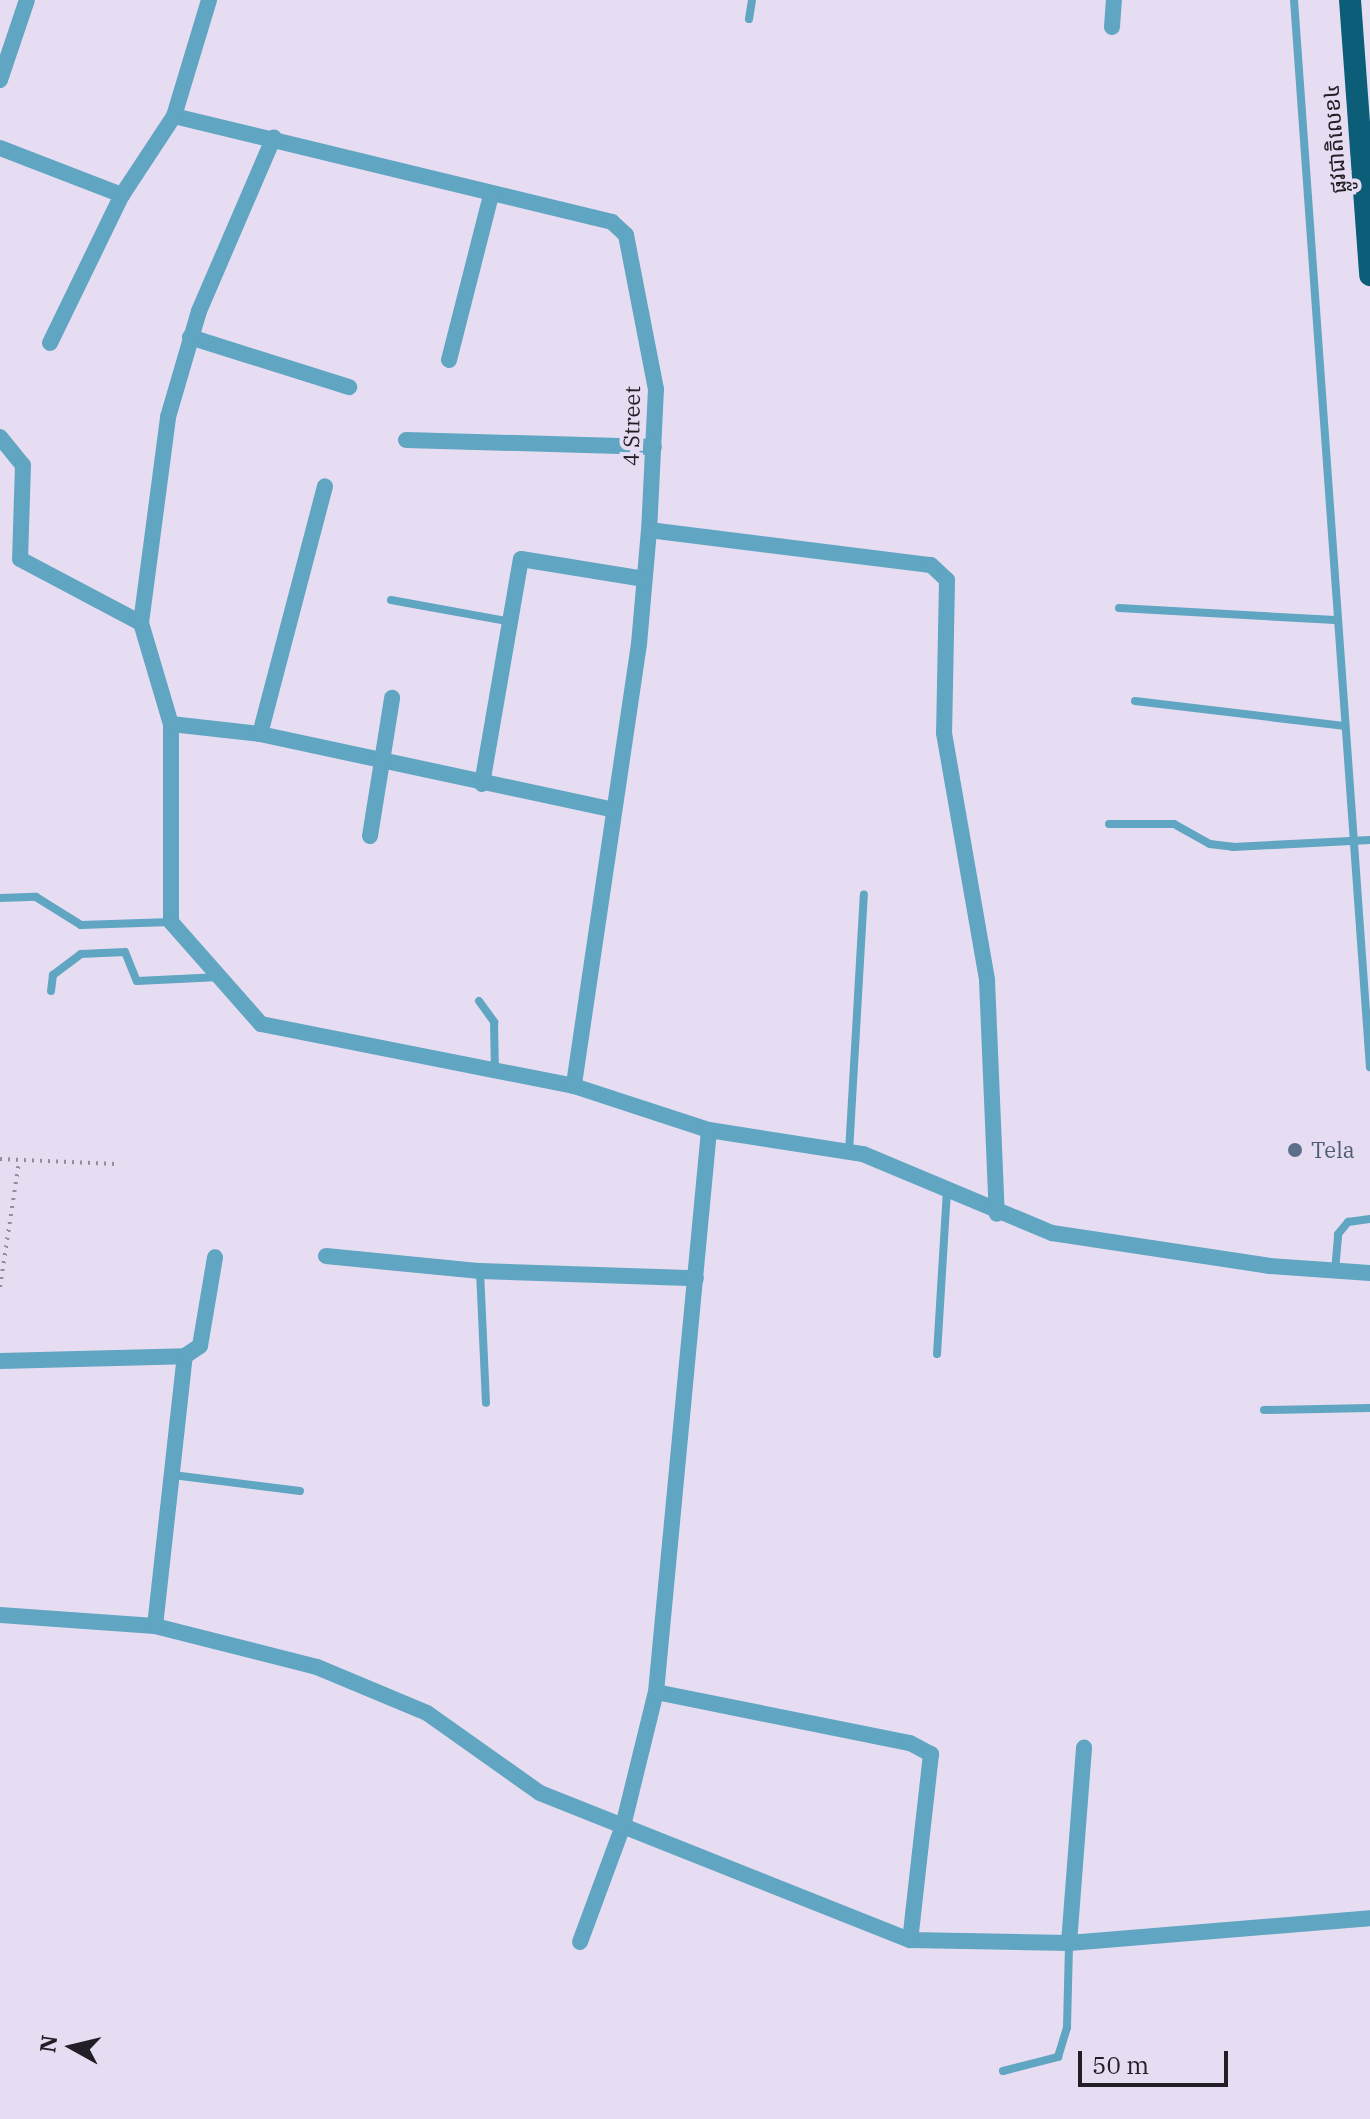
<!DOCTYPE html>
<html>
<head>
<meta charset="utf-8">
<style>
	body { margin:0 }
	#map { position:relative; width:1370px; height:2119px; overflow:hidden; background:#e7ddf2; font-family:"IBM Plex Serif","Noto Sans Khmer",serif }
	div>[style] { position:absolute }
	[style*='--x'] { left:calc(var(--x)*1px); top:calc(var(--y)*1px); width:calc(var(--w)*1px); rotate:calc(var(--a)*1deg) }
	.path>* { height:4px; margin-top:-2px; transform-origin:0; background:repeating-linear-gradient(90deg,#938c9b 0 2px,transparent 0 8px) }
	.service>* { height:8px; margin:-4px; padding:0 4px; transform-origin:4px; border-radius:4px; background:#60a5c1 }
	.minor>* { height:16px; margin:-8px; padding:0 8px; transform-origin:8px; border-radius:8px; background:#60a5c1 }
	.trunk>* { height:22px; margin:-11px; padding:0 11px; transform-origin:11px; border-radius:11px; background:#0c5e78 }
	.dots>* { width:22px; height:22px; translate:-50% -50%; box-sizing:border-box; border:4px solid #e7ddf2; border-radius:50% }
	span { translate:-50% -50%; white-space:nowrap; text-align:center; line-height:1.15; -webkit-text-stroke:8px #e7ddf2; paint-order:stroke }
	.street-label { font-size:22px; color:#211e25 }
	.service-label { font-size:22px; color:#4e5e75 }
	.left { translate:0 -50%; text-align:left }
	.north { position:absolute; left:32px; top:2007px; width:80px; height:80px; -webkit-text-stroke:6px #e7ddf2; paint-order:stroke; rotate:278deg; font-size:22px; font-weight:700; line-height:32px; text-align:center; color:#211e25 }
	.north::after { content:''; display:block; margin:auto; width:28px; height:36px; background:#211e25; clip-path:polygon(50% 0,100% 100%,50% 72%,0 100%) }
	.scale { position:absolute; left:1078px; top:2051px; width:150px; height:36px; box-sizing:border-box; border:4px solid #211e25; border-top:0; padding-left:10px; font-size:24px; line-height:28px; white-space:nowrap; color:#211e25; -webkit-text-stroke:6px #e7ddf2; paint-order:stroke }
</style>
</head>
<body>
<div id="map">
	<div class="path">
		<i style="--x:0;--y:1159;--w:116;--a:2.5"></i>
		<i style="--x:0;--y:1287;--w:127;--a:-81.4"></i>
	</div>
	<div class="service">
		<i style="--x:1294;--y:0;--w:1070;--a:85.93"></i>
		<i style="--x:749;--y:19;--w:19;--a:-81"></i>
		<i style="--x:391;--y:600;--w:118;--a:10.3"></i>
		<i style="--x:1119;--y:608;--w:216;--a:3.2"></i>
		<i style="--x:1135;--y:701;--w:210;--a:6.8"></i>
		<i style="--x:1109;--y:824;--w:65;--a:0"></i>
		<i style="--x:1174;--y:824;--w:41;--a:29.1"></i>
		<i style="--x:1210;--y:844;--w:23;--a:7"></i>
		<i style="--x:1233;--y:847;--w:137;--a:-2.9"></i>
		<i style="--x:0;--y:898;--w:36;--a:-2"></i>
		<i style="--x:36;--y:897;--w:53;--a:31.9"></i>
		<i style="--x:81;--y:925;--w:90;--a:-1.9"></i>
		<i style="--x:51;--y:991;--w:16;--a:-83"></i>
		<i style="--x:53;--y:975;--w:35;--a:-37"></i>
		<i style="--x:81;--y:954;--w:44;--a:-2.6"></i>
		<i style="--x:125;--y:952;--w:31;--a:68"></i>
		<i style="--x:137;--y:981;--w:83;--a:-2.8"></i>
		<i style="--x:479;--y:1001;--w:26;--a:54"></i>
		<i style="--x:494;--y:1022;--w:51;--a:88.9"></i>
		<i style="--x:849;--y:1152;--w:258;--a:-86.7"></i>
		<i style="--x:480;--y:1271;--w:132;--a:87.4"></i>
		<i style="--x:1335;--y:1271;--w:37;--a:-85"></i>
		<i style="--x:1338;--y:1234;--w:16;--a:-50"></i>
		<i style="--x:1348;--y:1222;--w:22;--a:-8"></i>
		<i style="--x:937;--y:1354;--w:165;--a:-86.5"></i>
		<i style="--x:1264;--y:1410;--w:106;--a:-1.1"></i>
		<i style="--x:173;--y:1475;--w:128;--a:7.2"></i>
		<i style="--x:1003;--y:2071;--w:57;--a:-14.3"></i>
		<i style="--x:1058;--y:2057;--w:31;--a:-73"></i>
		<i style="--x:1067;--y:2027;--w:84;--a:-88.6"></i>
	</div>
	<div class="minor">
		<i style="--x:1112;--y:27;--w:27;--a:-86"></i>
		<i style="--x:0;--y:80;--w:84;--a:-71.4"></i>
		<i style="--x:174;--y:116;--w:451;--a:13.6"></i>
		<i style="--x:612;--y:222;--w:19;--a:43"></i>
		<i style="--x:626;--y:235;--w:157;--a:79"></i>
		<i style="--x:656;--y:389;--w:141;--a:92.8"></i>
		<i style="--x:649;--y:530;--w:114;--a:95"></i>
		<i style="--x:639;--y:644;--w:447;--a:98.4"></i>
		<i style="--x:0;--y:148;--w:131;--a:21.1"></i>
		<i style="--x:190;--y:337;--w:167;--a:17.5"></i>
		<i style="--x:50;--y:343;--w:165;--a:-64.1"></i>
		<i style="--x:122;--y:195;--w:95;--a:-56.6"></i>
		<i style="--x:174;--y:116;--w:121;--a:-73.2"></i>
		<i style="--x:449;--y:360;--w:170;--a:-75.7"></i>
		<i style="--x:0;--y:437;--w:36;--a:51"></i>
		<i style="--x:23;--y:465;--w:94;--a:91.8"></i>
		<i style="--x:20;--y:559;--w:137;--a:27.9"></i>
		<i style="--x:141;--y:623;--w:105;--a:73.5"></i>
		<i style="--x:171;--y:724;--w:198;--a:90"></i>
		<i style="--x:171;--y:922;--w:136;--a:48.6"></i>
		<i style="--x:261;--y:1024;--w:319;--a:11.2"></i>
		<i style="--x:574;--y:1086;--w:142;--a:18.1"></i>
		<i style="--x:709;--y:1130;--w:156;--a:8.9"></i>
		<i style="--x:863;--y:1154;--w:205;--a:22.7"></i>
		<i style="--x:1052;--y:1233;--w:219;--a:8.6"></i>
		<i style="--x:1269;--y:1266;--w:101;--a:4"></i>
		<i style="--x:406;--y:440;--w:248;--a:1.6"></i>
		<i style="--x:649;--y:530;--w:284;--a:7.1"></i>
		<i style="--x:931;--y:565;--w:22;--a:43"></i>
		<i style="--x:947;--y:580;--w:153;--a:91.1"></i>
		<i style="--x:944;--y:733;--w:251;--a:80.1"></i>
		<i style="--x:987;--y:980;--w:234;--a:87.6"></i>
		<i style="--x:141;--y:623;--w:208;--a:-82.5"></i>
		<i style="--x:168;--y:417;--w:110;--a:-73.7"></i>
		<i style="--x:199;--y:311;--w:189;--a:-66.7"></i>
		<i style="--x:171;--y:724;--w:90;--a:6.4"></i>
		<i style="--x:260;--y:734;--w:359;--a:12.1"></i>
		<i style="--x:260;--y:734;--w:256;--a:-75.3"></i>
		<i style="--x:482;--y:784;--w:228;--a:-80.2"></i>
		<i style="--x:521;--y:559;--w:125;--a:9.2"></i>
		<i style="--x:370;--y:836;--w:140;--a:-80.9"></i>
		<i style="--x:326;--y:1256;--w:155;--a:5.6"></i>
		<i style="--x:480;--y:1271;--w:216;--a:1.9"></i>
		<i style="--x:0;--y:1361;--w:185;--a:-1.5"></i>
		<i style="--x:0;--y:1615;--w:155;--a:4.1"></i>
		<i style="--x:155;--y:1626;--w:167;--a:14.2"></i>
		<i style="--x:317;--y:1667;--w:119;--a:22.7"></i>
		<i style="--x:427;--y:1713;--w:138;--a:35.3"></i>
		<i style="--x:540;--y:1793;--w:398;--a:21.7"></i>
		<i style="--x:910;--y:1940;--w:159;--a:1.1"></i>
		<i style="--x:1069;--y:1943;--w:302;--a:-4.7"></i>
		<i style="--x:155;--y:1626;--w:272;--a:-83.7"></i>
		<i style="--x:185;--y:1356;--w:18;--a:-34"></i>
		<i style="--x:200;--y:1346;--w:90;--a:-80.4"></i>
		<i style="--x:656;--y:1692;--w:259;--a:11.4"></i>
		<i style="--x:910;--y:1743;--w:24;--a:28"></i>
		<i style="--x:931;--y:1754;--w:187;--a:96.4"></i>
		<i style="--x:580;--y:1942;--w:124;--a:-69.7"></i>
		<i style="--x:623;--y:1826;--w:138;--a:-76.2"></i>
		<i style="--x:656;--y:1692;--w:564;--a:-84.61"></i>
		<i style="--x:1069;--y:1943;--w:196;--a:-85.6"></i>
	</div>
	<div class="trunk">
		<i style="--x:1350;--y:0;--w:276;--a:85.8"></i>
	</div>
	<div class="dots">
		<i style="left:1295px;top:1150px;background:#5c6f8a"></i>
	</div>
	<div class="street-label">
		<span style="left:1334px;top:139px;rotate:-94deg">ផ្លូវជាតិលេខ៤</span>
		<span style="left:631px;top:426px;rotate:-89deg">4 Street</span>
	</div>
	<div class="service-label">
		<span class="left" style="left:1311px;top:1150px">Tela</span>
	</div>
	<div class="north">N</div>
	<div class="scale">50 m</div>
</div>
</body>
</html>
